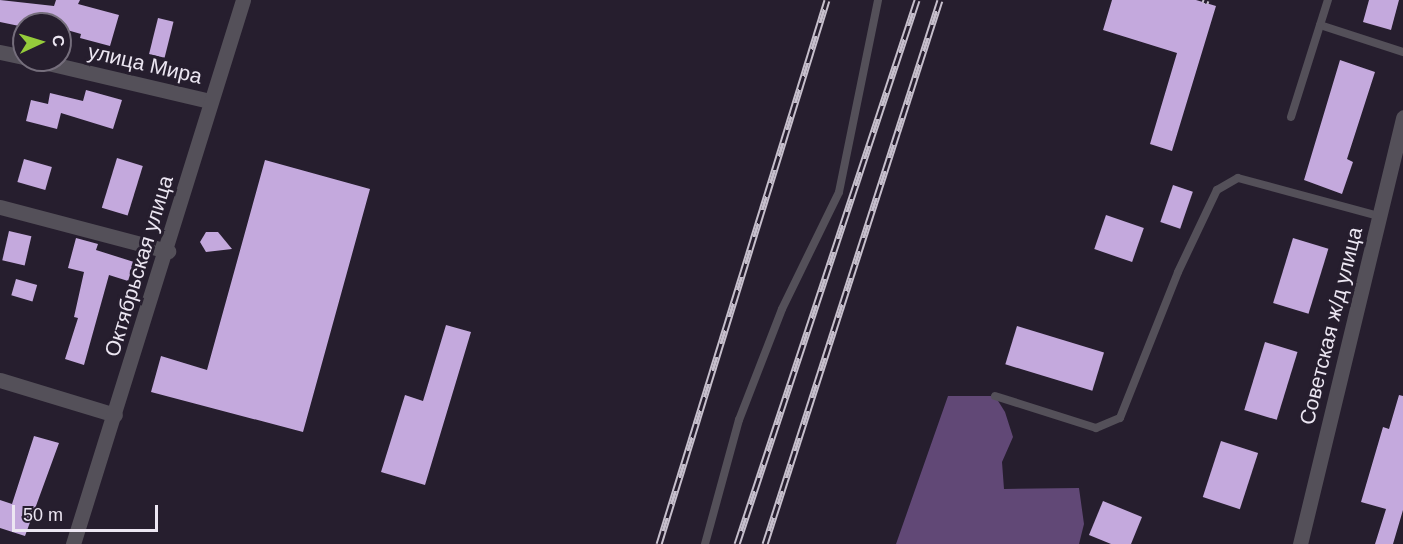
<!DOCTYPE html>
<html>
<head>
<meta charset="utf-8">
<style>
	body { margin:0 }
	#map { position:relative; width:1403px; height:544px; overflow:hidden; background:#261e2e; font-family:Helvetica,sans-serif }
	div>[style] { position:absolute }
	[style*='--x'] { left:calc(var(--x)*1px); top:calc(var(--y)*1px); width:calc(var(--w)*1px); rotate:calc(var(--a)*1deg) }
	.forest>* { inset:0; background:#614876 }
	.building>* { inset:0; background:#c4a9dd; transform-origin:0 0 }
	.lane>* { height:8px; margin:-4px; padding:0 4px; transform-origin:4px; border-radius:4px; background:#545059 }
	.street>* { height:15px; margin:-7.5px; padding:0 7.5px; transform-origin:7.5px; border-radius:7.5px; background:#545059 }
	.rail>* { height:7px; margin-top:-3.5px; transform-origin:0; background:repeating-linear-gradient(90deg,#261e2e 0 14px,#c6bfcc 0 28px); box-sizing:border-box; border-block:2px solid #c6bfcc }
	span { translate:-50% -50%; white-space:nowrap; text-align:center; line-height:1.15; -webkit-text-stroke:6px #261e2e; paint-order:stroke }
	.street-label { font-size:21px; color:#ece6f2 }
	.north { position:absolute; left:12px; top:12px; width:60px; height:60px; box-sizing:border-box; background:#261e2e; border:2px solid #756e7c; border-radius:50%; rotate:86deg; font-size:16px; font-weight:700; line-height:24px; text-align:center; color:#ece6f2 }
	.north::after { content:''; display:block; margin:auto; width:21px; height:27px; background:#95cc3b; clip-path:polygon(50% 0,100% 100%,50% 72%,0 100%) }
	.scale { position:absolute; left:12px; top:505px; width:146px; height:27px; box-sizing:border-box; border:3px solid #ece6f2; border-top:0; padding-left:8px; font-size:18px; line-height:21px; white-space:nowrap; color:#ece6f2; -webkit-text-stroke:4px #261e2e; paint-order:stroke }
</style>
</head>
<body>
<div id="map">
	<div class="forest">
		<i style="clip-path:polygon(948px 396px,995px 396px,1005px 412px,1013px 437px,1002px 462px,1004px 489px,1079px 488px,1084px 524px,1079px 544px,896px 544px)"></i>
	</div>
	<div class="building">
		<i style="clip-path:polygon(0 0,54px 6px,56px 0,80px 0,78px 4px,119px 15px,110px 46px,80px 38px,81px 34px,60px 28px,60px 24px,24px 27px,0 22px)"></i>
		<i style="clip-path:polygon(1112px 0,1196px 0,1216px 6px,1172px 151px,1150px 144px,1177px 53px,1103px 30px)"></i>
		<i style="clip-path:polygon(1369px 0,1399px 0,1391px 30px,1363px 22px)"></i>
		<i style="left:158px;top:18px;width:16px;height:37px;rotate:14deg"></i>
		<i style="clip-path:polygon(1340px 60px,1375px 72px,1347px 159px,1353px 162px,1342px 194px,1304px 180px)"></i>
		<i style="clip-path:polygon(86px 90px,122px 100px,113px 129px,61px 113px,57px 129px,26px 121px,31px 100px,48px 104px,50px 93px,83px 101px)"></i>
		<i style="left:117px;top:158px;width:27px;height:52px;rotate:17deg"></i>
		<i style="left:24px;top:159px;width:29px;height:24px;rotate:16deg"></i>
		<i style="clip-path:polygon(265px 160px,370px 189px,303px 432px,151px 392px,161px 356px,207px 370px)"></i>
		<i style="left:1173px;top:185px;width:21px;height:39px;rotate:19deg"></i>
		<i style="left:1106px;top:215px;width:40px;height:36px;rotate:19deg"></i>
		<i style="left:9px;top:231px;width:23px;height:30px;rotate:13deg"></i>
		<i style="clip-path:polygon(206px 232px,218px 232px,232px 249px,206px 252px,200px 242px)"></i>
		<i style="clip-path:polygon(76px 238px,98px 244px,96px 250px,134px 262px,128px 281px,109px 275px,84px 365px,65px 359px,78px 318px,74px 317px,84px 272px,68px 268px)"></i>
		<i style="left:1293px;top:238px;width:37px;height:68px;rotate:17deg"></i>
		<i style="left:16px;top:279px;width:22px;height:17px;rotate:16deg"></i>
		<i style="clip-path:polygon(446px 325px,471px 332px,425px 485px,381px 472px,405px 395px,423px 401px)"></i>
		<i style="left:1017px;top:326px;width:91px;height:40px;rotate:17deg"></i>
		<i style="left:1265px;top:342px;width:34px;height:71px;rotate:17deg"></i>
		<i style="clip-path:polygon(1399px 395px,1403px 396px,1403px 510px,1393px 544px,1375px 544px,1386px 509px,1361px 502px,1383px 427px,1389px 429px)"></i>
		<i style="clip-path:polygon(34px 436px,59px 443px,25px 536px,0 528px,0 500px,12px 504px)"></i>
		<i style="left:1221px;top:441px;width:39px;height:59px;rotate:18deg"></i>
		<i style="clip-path:polygon(1103px 501px,1142px 517px,1131px 544px,1111px 544px,1089px 535px)"></i>
	</div>
	<div class="lane">
		<i style="--x:1320;--y:25;--w:87;--a:18"></i>
		<i style="--x:1291;--y:117;--w:123;--a:-72.5"></i>
		<i style="--x:995;--y:396;--w:106;--a:17.6"></i>
		<i style="--x:1096;--y:428;--w:26;--a:-23"></i>
		<i style="--x:1120;--y:418;--w:157;--a:-68.3"></i>
		<i style="--x:1178;--y:272;--w:91;--a:-64.6"></i>
		<i style="--x:1217;--y:190;--w:24;--a:-30"></i>
		<i style="--x:1238;--y:178;--w:146;--a:15.1"></i>
		<i style="--x:705;--y:544;--w:129;--a:-74.7"></i>
		<i style="--x:739;--y:420;--w:119;--a:-68.8"></i>
		<i style="--x:782;--y:309;--w:130;--a:-64"></i>
		<i style="--x:839;--y:192;--w:196;--a:-78.5"></i>
	</div>
	<div class="street">
		<i style="--x:0;--y:52;--w:25;--a:12"></i>
		<i style="--x:35;--y:60;--w:180;--a:13.2"></i>
		<i style="--x:0;--y:207;--w:174;--a:14.7"></i>
		<i style="--x:0;--y:380;--w:120;--a:16.9"></i>
		<i style="--x:73;--y:544;--w:570;--a:-72.65"></i>
		<i style="--x:1300;--y:544;--w:439;--a:-76.4"></i>
	</div>
	<div class="rail">
		<i style="--x:1205;--y:3;--w:3;--a:-72"></i>
		<i style="--x:659;--y:544;--w:569;--a:-72.84"></i>
		<i style="--x:737;--y:544;--w:573;--a:-71.69"></i>
		<i style="--x:765;--y:544;--w:571;--a:-72.17"></i>
	</div>
	<div class="street-label">
		<span style="left:145px;top:64px;rotate:13deg">улица Мира</span>
		<span style="left:139px;top:266px;rotate:-73deg">Октябрьская улица</span>
		<span style="left:1331px;top:326px;rotate:-76deg">Советская ж/д улица</span>
	</div>
	<div class="north">С</div>
	<div class="scale">50 m</div>
</div>
</body>
</html>
